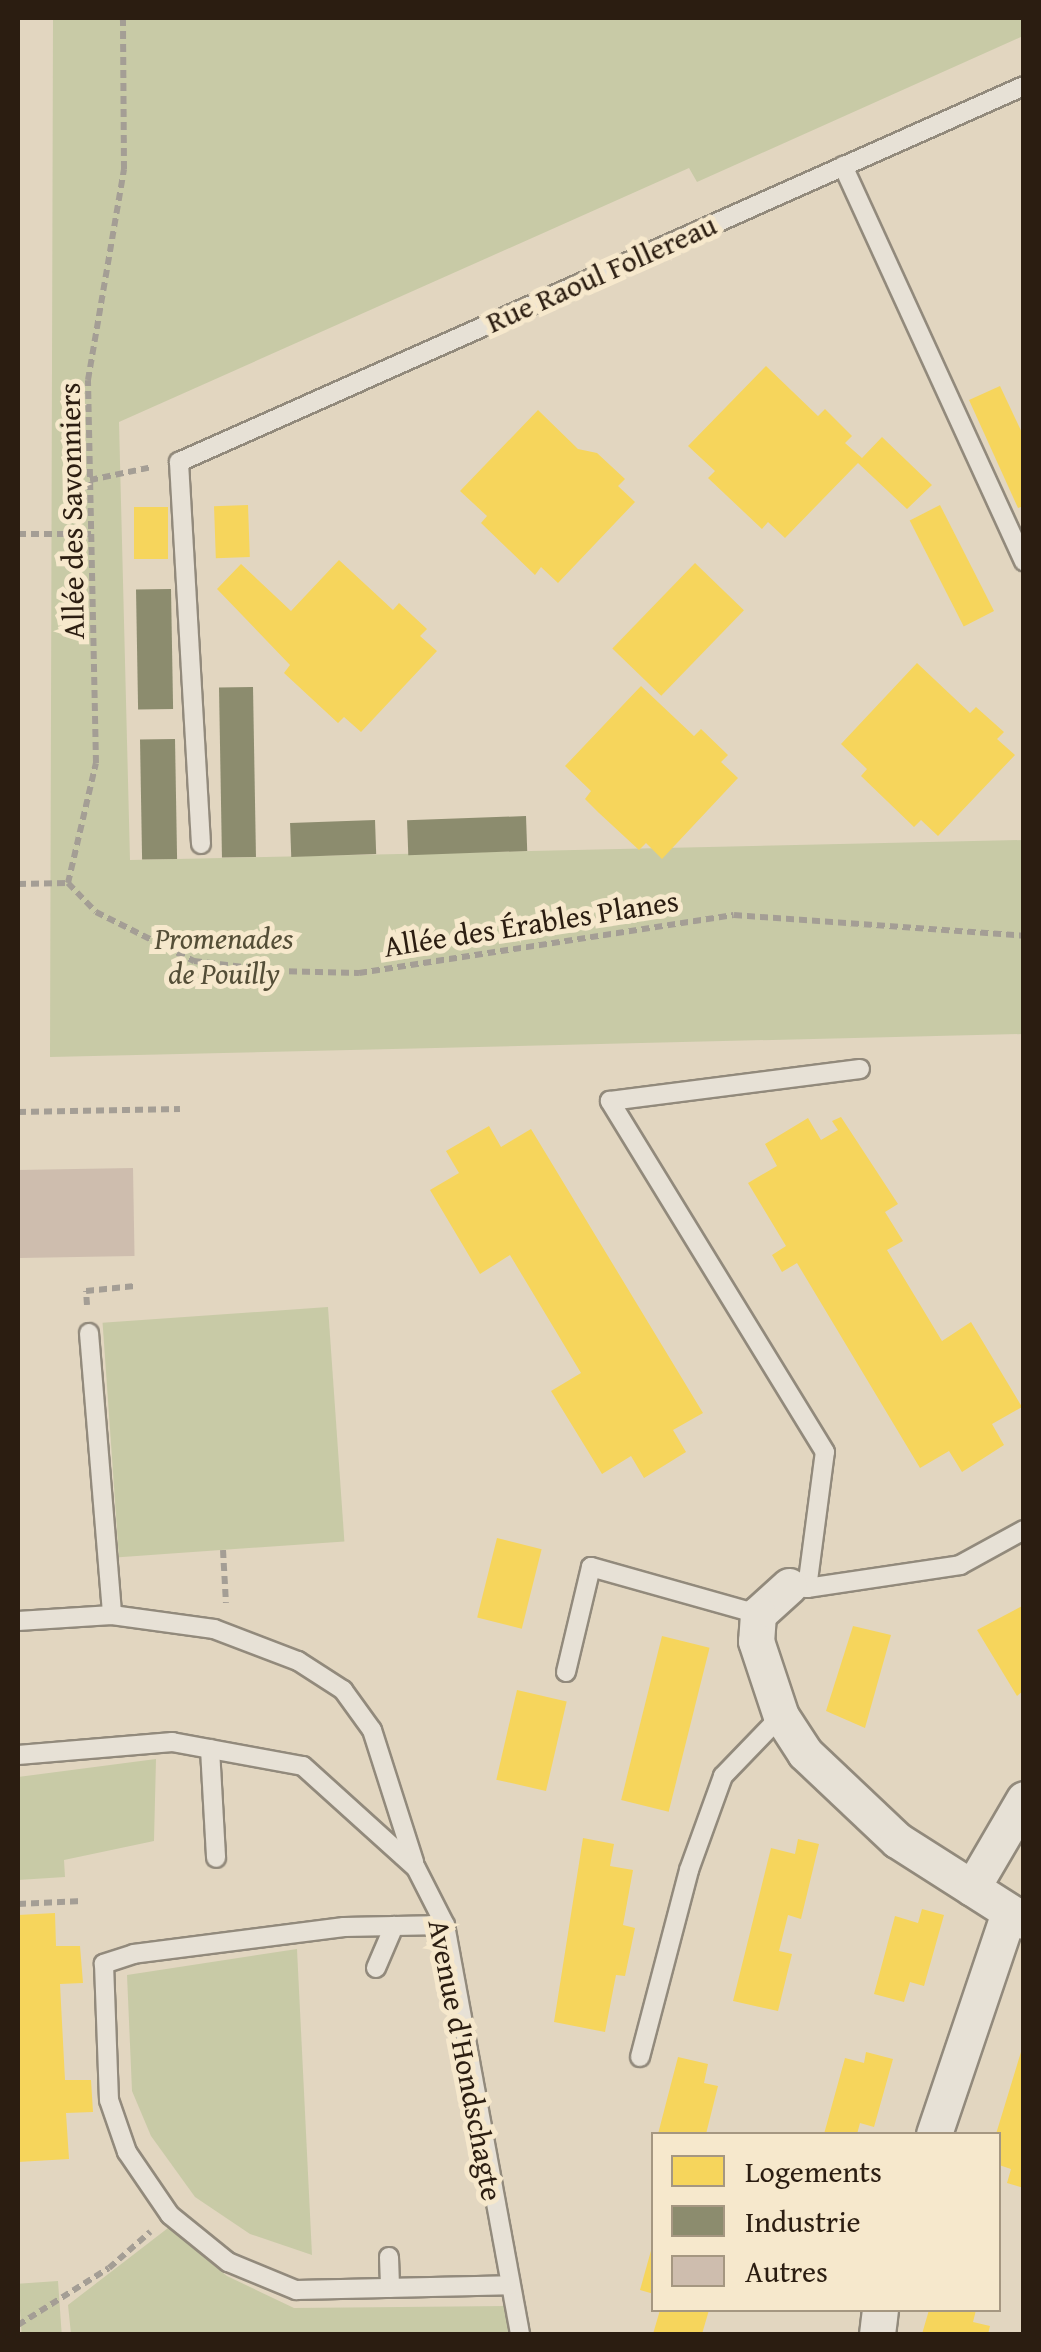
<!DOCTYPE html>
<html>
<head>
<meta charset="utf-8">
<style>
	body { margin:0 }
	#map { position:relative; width:1041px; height:2352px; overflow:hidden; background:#e2d6c0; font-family:"Gentium Book Plus",serif }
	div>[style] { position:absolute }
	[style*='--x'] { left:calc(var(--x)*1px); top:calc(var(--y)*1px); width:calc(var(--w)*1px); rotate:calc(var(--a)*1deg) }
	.green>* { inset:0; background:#c8caa6; transform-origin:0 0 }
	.homes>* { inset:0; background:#f6d55c; transform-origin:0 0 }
	.industry>* { inset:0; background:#8c8c6e; transform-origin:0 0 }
	.building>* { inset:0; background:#cebdae; transform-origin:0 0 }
	.path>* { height:6px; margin-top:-3px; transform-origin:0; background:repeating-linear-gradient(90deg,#a49e95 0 8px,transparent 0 13px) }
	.roads { filter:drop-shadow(2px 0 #928a7c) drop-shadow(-2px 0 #928a7c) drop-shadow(0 2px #928a7c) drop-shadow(0 -2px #928a7c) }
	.service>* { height:18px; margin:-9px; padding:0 9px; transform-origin:9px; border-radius:9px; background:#e7e1d6 }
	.minor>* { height:35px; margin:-17.5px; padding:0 17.5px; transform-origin:17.5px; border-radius:17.5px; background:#e7e1d6 }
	span { translate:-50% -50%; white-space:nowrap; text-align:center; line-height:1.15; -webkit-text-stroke:10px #f6e8cc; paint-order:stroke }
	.street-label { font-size:30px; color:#2b1d11 }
	.park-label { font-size:30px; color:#544e37; font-style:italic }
	.frame { position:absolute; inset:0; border:20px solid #2b1d11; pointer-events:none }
	.legend { position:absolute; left:651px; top:2132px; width:350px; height:180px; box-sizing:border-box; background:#f6e8cc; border:2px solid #a59781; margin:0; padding:12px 18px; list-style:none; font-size:30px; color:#2b1d11 }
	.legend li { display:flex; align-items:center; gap:20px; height:50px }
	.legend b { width:50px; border:2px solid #a59781 }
</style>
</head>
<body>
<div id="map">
	<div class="green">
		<i style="clip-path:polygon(53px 18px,1023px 18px,1023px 36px,697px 182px,689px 168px,119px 422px,130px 860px,1023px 840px,1023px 1034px,50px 1057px)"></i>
		<i style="left:328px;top:1307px;width:235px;height:226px;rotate:86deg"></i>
		<i style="clip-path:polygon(156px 1759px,154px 1841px,64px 1860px,65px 1877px,18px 1880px,18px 1777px)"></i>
		<i style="clip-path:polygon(297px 1949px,312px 2255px,250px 2234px,195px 2197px,151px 2136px,132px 2091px,127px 1975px)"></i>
		<i style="clip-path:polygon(168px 2228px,227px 2276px,294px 2308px,506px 2306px,509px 2334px,71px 2334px,68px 2305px)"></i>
		<i style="left:58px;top:2281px;width:53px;height:40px;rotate:86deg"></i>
	</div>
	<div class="homes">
		<i style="clip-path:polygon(766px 366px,818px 416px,825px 409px,852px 436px,845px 443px,862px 458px,882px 437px,932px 485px,907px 509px,858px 463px,785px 538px,768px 522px,762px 529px,708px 478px,715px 471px,688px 446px)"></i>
		<i style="clip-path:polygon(1000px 386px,1024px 437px,1024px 506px,1018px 508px,969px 400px)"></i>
		<i style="clip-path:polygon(538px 410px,578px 449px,597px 453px,625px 479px,618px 486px,635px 502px,558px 583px,541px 567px,535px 575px,481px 523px,487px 516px,460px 491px)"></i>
		<i style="left:248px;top:505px;width:52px;height:34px;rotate:88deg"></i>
		<i style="left:940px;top:505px;width:119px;height:34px;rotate:63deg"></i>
		<i style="left:134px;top:507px;width:34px;height:52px"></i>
		<i style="clip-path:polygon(339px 560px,393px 610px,399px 603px,427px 629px,420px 636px,437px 651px,361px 732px,344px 717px,338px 723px,284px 673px,290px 665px,217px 589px,241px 564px,291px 611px)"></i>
		<i style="left:695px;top:563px;width:68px;height:119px;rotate:44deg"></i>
		<i style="clip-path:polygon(917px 663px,970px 713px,976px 707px,1004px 732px,997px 739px,1015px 755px,938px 836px,921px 820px,914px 827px,861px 776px,867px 769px,841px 744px)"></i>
		<i style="clip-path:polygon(641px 686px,694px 736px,701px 729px,728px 755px,721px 762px,738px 778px,662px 859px,646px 843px,639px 850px,599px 813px,585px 799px,591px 791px,565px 766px)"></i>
		<i style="clip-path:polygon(841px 1117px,898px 1204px,885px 1212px,903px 1241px,887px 1250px,942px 1341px,971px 1322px,1022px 1407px,992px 1424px,1004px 1445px,962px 1472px,949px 1451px,920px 1468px,797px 1263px,782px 1272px,772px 1255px,786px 1246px,748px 1183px,777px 1166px,765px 1144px,808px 1118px,821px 1140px,838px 1130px,832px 1121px)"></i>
		<i style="clip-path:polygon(489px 1126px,501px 1147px,531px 1129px,703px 1413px,673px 1430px,686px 1452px,644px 1478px,631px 1456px,602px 1474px,551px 1391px,581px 1373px,510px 1255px,480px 1274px,430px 1190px,459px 1173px,446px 1151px)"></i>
		<i style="left:497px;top:1538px;width:46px;height:82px;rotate:14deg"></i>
		<i style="clip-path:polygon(1024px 1605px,1024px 1690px,1017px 1696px,977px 1630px)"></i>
		<i style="clip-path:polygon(853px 1626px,891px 1635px,865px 1728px,826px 1711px)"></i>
		<i style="left:662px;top:1636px;width:49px;height:169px;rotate:14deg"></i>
		<i style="left:517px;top:1690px;width:51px;height:92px;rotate:13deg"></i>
		<i style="clip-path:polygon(583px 1838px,614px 1844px,610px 1866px,633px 1870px,623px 1925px,635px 1928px,625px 1976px,616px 1975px,605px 2032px,554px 2022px)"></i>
		<i style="clip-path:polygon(798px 1839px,819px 1844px,801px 1919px,788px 1915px,779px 1951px,792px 1954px,778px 2011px,733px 2001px,771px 1848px,795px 1854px)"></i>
		<i style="clip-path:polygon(922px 1909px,944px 1915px,924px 1986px,910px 1982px,904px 2002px,874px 1994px,895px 1916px,918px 1923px)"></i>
		<i style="clip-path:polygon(55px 1913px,56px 1946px,80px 1946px,83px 1983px,60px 1984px,65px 2080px,91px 2080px,93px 2112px,66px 2113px,69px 2159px,18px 2162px,18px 1915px)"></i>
		<i style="clip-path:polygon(1024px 2042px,1024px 2188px,1007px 2183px,1011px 2169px,999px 2165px,996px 2134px)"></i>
		<i style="clip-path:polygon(866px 2052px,893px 2059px,874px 2127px,860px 2123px,857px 2134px,824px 2134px,845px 2058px,864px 2063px)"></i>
		<i style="clip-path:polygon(678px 2057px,708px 2064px,704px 2083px,718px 2086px,706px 2134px,658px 2134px)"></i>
		<i style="clip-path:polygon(652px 2247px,654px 2247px,654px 2294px,640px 2290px)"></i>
		<i style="clip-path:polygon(660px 2310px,709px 2310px,702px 2334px,653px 2334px)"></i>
		<i style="clip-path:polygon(929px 2310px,976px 2310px,973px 2322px,990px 2326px,988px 2334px,922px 2334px)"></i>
	</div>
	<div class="industry">
		<i style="left:171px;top:589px;width:120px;height:35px;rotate:89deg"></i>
		<i style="left:253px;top:687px;width:170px;height:34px;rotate:89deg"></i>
		<i style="left:175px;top:739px;width:120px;height:35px;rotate:89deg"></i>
		<i style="left:526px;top:816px;width:35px;height:119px;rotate:88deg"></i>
		<i style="left:375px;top:820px;width:34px;height:85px;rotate:88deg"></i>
	</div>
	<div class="building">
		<i style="left:133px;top:1168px;width:88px;height:115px;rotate:89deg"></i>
	</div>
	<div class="path">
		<i style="--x:90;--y:480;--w:63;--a:-11.8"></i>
		<i style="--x:18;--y:534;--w:73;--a:0"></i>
		<i style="--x:68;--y:883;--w:40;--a:46"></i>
		<i style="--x:96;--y:912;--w:110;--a:26.6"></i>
		<i style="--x:194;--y:961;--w:83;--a:7"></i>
		<i style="--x:276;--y:971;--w:83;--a:1.4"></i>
		<i style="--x:359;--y:973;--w:379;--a:-8.8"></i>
		<i style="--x:734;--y:915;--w:291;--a:4.1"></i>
		<i style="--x:68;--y:883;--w:123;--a:-76.9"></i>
		<i style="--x:96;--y:763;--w:383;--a:-91.2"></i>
		<i style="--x:88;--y:380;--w:214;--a:-80.3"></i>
		<i style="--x:124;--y:169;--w:151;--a:-90.4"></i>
		<i style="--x:18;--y:884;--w:50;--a:-1.1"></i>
		<i style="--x:18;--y:1112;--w:162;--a:-1.1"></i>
		<i style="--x:87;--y:1305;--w:14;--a:-94"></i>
		<i style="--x:86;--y:1291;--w:49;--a:-5.8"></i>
		<i style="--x:223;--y:1550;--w:53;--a:86.8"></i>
		<i style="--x:18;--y:1904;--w:64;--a:-2.7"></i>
		<i style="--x:18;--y:2325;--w:107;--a:-32.1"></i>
		<i style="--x:109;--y:2268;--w:55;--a:-41.3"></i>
	</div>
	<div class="roads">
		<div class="service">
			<i style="--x:843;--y:166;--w:435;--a:65.4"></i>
			<i style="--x:201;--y:844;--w:383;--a:-93.3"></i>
			<i style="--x:179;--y:462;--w:925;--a:-23.99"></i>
			<i style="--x:89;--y:1333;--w:283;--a:85.3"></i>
			<i style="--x:789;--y:1586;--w:18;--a:6"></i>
			<i style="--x:807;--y:1588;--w:137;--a:-82.5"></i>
			<i style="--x:825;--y:1452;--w:412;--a:-121.5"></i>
			<i style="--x:610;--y:1101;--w:252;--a:-7.3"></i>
			<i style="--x:807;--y:1588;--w:155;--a:-8.5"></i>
			<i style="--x:960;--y:1565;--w:73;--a:-28.7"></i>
			<i style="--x:18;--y:1621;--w:94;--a:-3.7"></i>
			<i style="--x:112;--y:1615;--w:103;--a:7.8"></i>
			<i style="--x:214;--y:1629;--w:90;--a:20.9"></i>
			<i style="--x:298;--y:1661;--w:54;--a:32.8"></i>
			<i style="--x:343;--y:1690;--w:49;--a:54.1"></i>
			<i style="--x:372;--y:1730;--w:139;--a:72.3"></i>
			<i style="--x:566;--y:1672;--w:108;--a:-76.6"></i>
			<i style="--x:591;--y:1567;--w:173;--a:15.7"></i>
			<i style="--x:210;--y:1749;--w:109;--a:86.8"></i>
			<i style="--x:18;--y:1755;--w:155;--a:-4.8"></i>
			<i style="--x:172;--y:1742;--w:133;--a:10.4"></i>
			<i style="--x:303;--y:1766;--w:152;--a:42.1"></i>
			<i style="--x:416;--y:1868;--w:64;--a:63"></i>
			<i style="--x:445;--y:1925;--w:416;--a:79.6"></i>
			<i style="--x:445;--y:1925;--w:101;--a:178.9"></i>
			<i style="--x:344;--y:1927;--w:212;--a:172.7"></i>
			<i style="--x:134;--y:1954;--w:32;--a:162"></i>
			<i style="--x:104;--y:1964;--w:136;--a:87.9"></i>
			<i style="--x:109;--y:2100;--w:55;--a:70.9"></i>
			<i style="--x:127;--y:2152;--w:76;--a:55.7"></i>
			<i style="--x:170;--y:2215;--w:75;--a:39"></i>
			<i style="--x:228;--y:2262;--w:74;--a:22.4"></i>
			<i style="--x:296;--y:2290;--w:214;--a:-1.3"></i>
			<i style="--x:376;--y:1968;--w:46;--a:-66.8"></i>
			<i style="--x:640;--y:2057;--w:193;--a:-75.3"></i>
			<i style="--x:689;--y:1870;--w:100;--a:-70.1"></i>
			<i style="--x:723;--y:1776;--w:83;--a:-46"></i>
			<i style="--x:389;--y:2257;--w:31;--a:88"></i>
		</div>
		<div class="minor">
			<i style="--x:789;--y:1586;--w:42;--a:137.9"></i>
			<i style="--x:758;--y:1614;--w:27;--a:94"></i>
			<i style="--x:756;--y:1641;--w:79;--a:71.6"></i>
			<i style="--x:781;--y:1716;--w:44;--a:57"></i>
			<i style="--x:805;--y:1753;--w:127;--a:43.4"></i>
			<i style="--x:897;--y:1840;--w:151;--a:32.5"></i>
			<i style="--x:972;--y:1888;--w:103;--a:-59.7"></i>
			<i style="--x:934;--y:2134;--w:234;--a:-71.3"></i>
			<i style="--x:877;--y:2334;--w:24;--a:-83"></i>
		</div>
	</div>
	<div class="street-label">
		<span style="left:601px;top:273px;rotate:-24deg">Rue Raoul Follereau</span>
		<span style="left:71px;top:511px;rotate:-91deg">Allée des Savonniers</span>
		<span style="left:531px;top:923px;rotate:-9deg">Allée des Érables Planes</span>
		<span style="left:466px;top:2060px;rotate:79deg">Avenue d'Hondschagte</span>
	</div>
	<div class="park-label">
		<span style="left:224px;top:955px">Promenades<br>de Pouilly</span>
	</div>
	<div class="frame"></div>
	<ul class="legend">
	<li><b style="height:28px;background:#f6d55c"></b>Logements</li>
	<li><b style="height:28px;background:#8c8c6e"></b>Industrie</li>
	<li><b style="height:28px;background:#cebdae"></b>Autres</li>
	</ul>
</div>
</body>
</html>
